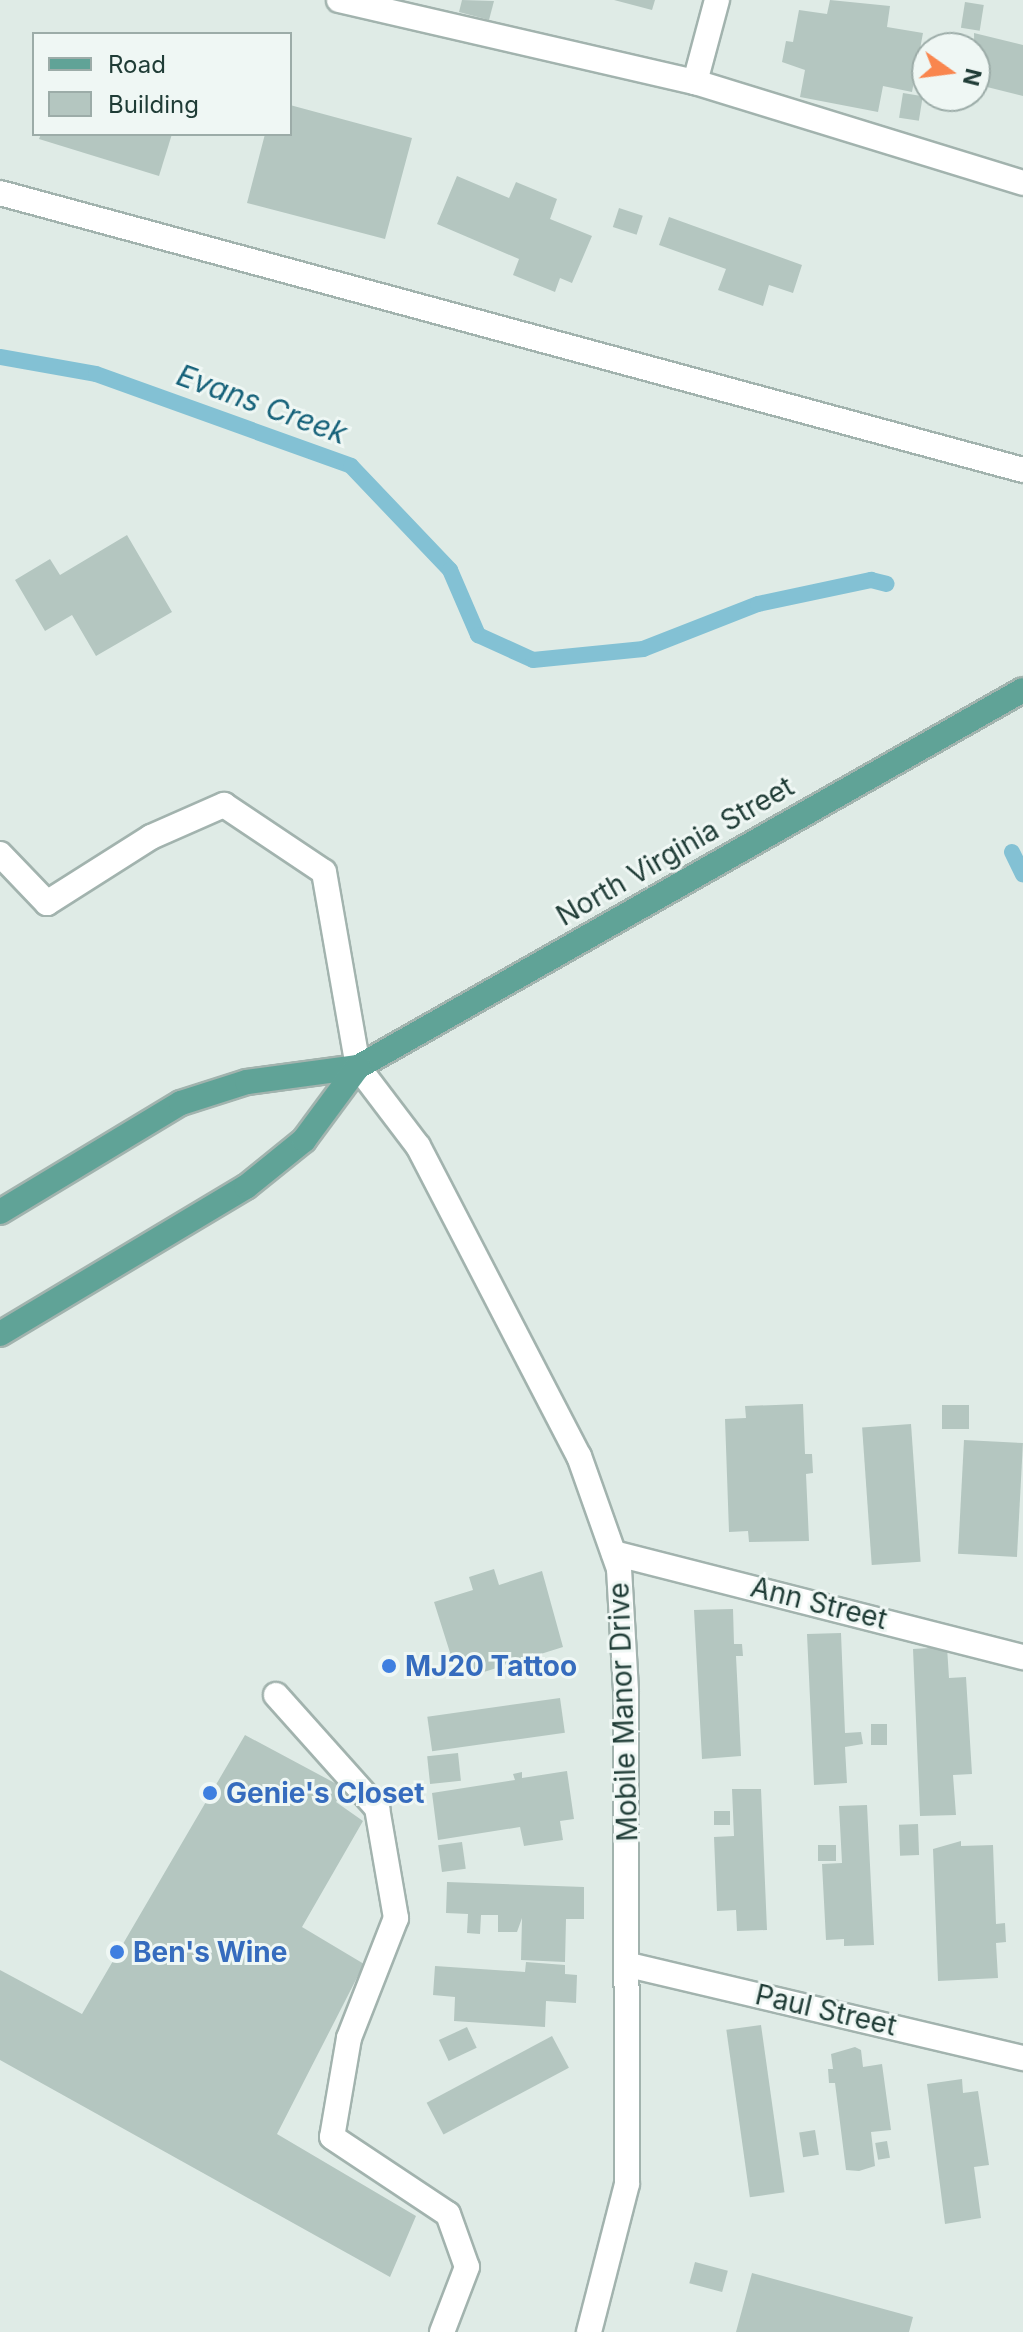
<!DOCTYPE html>
<html>
<head>
<meta charset="utf-8">
<style>
	body { margin:0 }
	#map { position:relative; width:1023px; height:2332px; overflow:hidden; background:#dfebe6; font-family:Inter,sans-serif }
	div>[style] { position:absolute }
	[style*='--x'] { left:calc(var(--x)*1px); top:calc(var(--y)*1px); width:calc(var(--w)*1px); rotate:calc(var(--a)*1deg) }
	.stream>* { height:16px; margin:-8px; padding:0 8px; transform-origin:8px; border-radius:8px; background:#83c1d4 }
	.building>* { inset:0; background:#b4c6c0; transform-origin:0 0 }
	.roads { filter:drop-shadow(2px 0 #a2b3ae) drop-shadow(-2px 0 #a2b3ae) drop-shadow(0 2px #a2b3ae) drop-shadow(0 -2px #a2b3ae) }
	.minor>* { height:24px; margin:-12px; padding:0 12px; transform-origin:12px; border-radius:12px; background:#fff }
	.major>* { height:24px; margin:-12px; padding:0 12px; transform-origin:12px; border-radius:12px; background:#60a397 }
	.dots>* { width:22px; height:22px; translate:-50% -50%; box-sizing:border-box; border:4px solid #eff7f4; border-radius:50% }
	span { translate:-50% -50%; white-space:nowrap; text-align:center; line-height:1.15; -webkit-text-stroke:6px #eff7f4; paint-order:stroke }
	.street-label { font-size:28px; color:#1f3c36 }
	.shop-label { font-size:28px; color:#366cbe; font-weight:700 }
	.left { translate:0 -50%; text-align:left }
	.water-label { font-size:30px; color:#16627a; font-style:italic }
	.legend { position:absolute; left:32px; top:32px; width:260px; height:104px; box-sizing:border-box; background:#eff7f4; border:2px solid #9caca8; margin:0; padding:10px 14px; list-style:none; font-size:24px; color:#1f3c36 }
	.legend li { display:flex; align-items:center; gap:16px; height:40px }
	.legend b { width:40px; border:2px solid #9caca8 }
	.north { position:absolute; left:911px; top:32px; width:80px; height:80px; box-sizing:border-box; background:#eff7f4; border:2px solid #9caca8; border-radius:50%; rotate:104deg; font-size:22px; font-weight:700; line-height:32px; text-align:center; color:#1f3c36 }
	.north::after { content:''; display:block; margin:auto; width:28px; height:36px; background:#f9864e; clip-path:polygon(50% 0,100% 100%,50% 72%,0 100%) }
</style>
</head>
<body>
<div id="map">
	<div class="stream">
		<i style="--x:0;--y:357;--w:97;--a:10"></i>
		<i style="--x:96;--y:374;--w:271;--a:19.8"></i>
		<i style="--x:351;--y:466;--w:144;--a:46.4"></i>
		<i style="--x:450;--y:570;--w:71;--a:66.7"></i>
		<i style="--x:478;--y:635;--w:60;--a:24.4"></i>
		<i style="--x:533;--y:660;--w:111;--a:-5.7"></i>
		<i style="--x:643;--y:649;--w:123;--a:-21.4"></i>
		<i style="--x:758;--y:604;--w:116;--a:-12"></i>
		<i style="--x:871;--y:580;--w:16;--a:14"></i>
		<i style="--x:1012;--y:852;--w:25;--a:64"></i>
	</div>
	<div class="building">
		<i style="clip-path:polygon(462px 0,494px 1px,489px 20px,459px 12px)"></i>
		<i style="clip-path:polygon(614px 0,655px 0,652px 10px)"></i>
		<i style="clip-path:polygon(830px 0,890px 6px,887px 27px,923px 33px,912px 92px,883px 86px,878px 112px,800px 97px,805px 70px,782px 62px,786px 41px,793px 42px,799px 10px,827px 14px)"></i>
		<i style="left:965px;top:2px;width:19px;height:26px;rotate:9deg"></i>
		<i style="clip-path:polygon(974px 33px,1023px 45px,1023px 96px,975px 84px)"></i>
		<i style="left:903px;top:93px;width:20px;height:25px;rotate:9deg"></i>
		<i style="clip-path:polygon(290px 105px,412px 138px,385px 239px,247px 203px,265px 134px,290px 134px)"></i>
		<i style="clip-path:polygon(41px 134px,172px 134px,159px 176px,39px 139px)"></i>
		<i style="clip-path:polygon(457px 176px,509px 198px,516px 182px,557px 199px,550px 219px,592px 236px,572px 283px,560px 278px,555px 292px,513px 275px,519px 259px,437px 224px)"></i>
		<i style="left:619px;top:208px;width:25px;height:20px;rotate:18deg"></i>
		<i style="clip-path:polygon(669px 217px,802px 265px,793px 293px,769px 285px,763px 306px,718px 290px,726px 269px,659px 245px)"></i>
		<i style="clip-path:polygon(127px 535px,172px 612px,96px 656px,72px 615px,45px 631px,15px 580px,50px 559px,60px 575px)"></i>
		<i style="clip-path:polygon(803px 1404px,805px 1454px,812px 1454px,813px 1473px,806px 1474px,809px 1541px,749px 1542px,748px 1531px,729px 1532px,725px 1419px,746px 1418px,745px 1406px)"></i>
		<i style="left:942px;top:1405px;width:27px;height:24px"></i>
		<i style="left:911px;top:1424px;width:138px;height:49px;rotate:86deg"></i>
		<i style="left:964px;top:1440px;width:59px;height:114px;rotate:3deg"></i>
		<i style="clip-path:polygon(494px 1569px,499px 1585px,542px 1571px,563px 1647px,468px 1677px,462px 1656px,452px 1659px,434px 1602px,473px 1590px,469px 1577px)"></i>
		<i style="clip-path:polygon(733px 1609px,734px 1644px,742px 1644px,743px 1656px,736px 1656px,741px 1756px,702px 1759px,694px 1610px)"></i>
		<i style="clip-path:polygon(841px 1633px,845px 1733px,861px 1732px,863px 1744px,845px 1747px,847px 1783px,814px 1785px,807px 1634px)"></i>
		<i style="clip-path:polygon(947px 1647px,949px 1678px,966px 1677px,972px 1774px,953px 1775px,956px 1815px,920px 1816px,913px 1649px)"></i>
		<i style="left:560px;top:1698px;width:35px;height:134px;rotate:82deg"></i>
		<i style="left:871px;top:1724px;width:16px;height:21px"></i>
		<i style="clip-path:polygon(245px 1735px,346px 1789px,336px 1802px,363px 1821px,302px 1927px,364px 1964px,277px 2134px,416px 2216px,390px 2277px,0 2060px,0 1970px,82px 2014px)"></i>
		<i style="left:458px;top:1753px;width:28px;height:31px;rotate:84deg"></i>
		<i style="clip-path:polygon(567px 1771px,574px 1819px,560px 1821px,563px 1840px,524px 1846px,520px 1827px,438px 1840px,432px 1793px,515px 1780px,513px 1774px,522px 1772px,522px 1778px)"></i>
		<i style="clip-path:polygon(732px 1789px,761px 1789px,767px 1930px,737px 1931px,736px 1910px,717px 1911px,714px 1837px,734px 1836px)"></i>
		<i style="clip-path:polygon(867px 1805px,874px 1945px,844px 1946px,844px 1939px,826px 1940px,822px 1864px,842px 1863px,839px 1806px)"></i>
		<i style="left:714px;top:1811px;width:16px;height:14px"></i>
		<i style="left:918px;top:1824px;width:31px;height:19px;rotate:88deg"></i>
		<i style="clip-path:polygon(961px 1841px,961px 1846px,993px 1845px,996px 1924px,1005px 1923px,1006px 1942px,996px 1943px,998px 1978px,938px 1981px,933px 1849px)"></i>
		<i style="left:462px;top:1842px;width:27px;height:24px;rotate:82deg"></i>
		<i style="left:818px;top:1845px;width:18px;height:16px"></i>
		<i style="clip-path:polygon(447px 1882px,584px 1887px,584px 1919px,566px 1919px,565px 1962px,521px 1960px,522px 1918px,517px 1932px,498px 1932px,498px 1915px,481px 1915px,480px 1934px,467px 1933px,468px 1914px,446px 1913px)"></i>
		<i style="clip-path:polygon(526px 1962px,565px 1965px,565px 1974px,577px 1975px,576px 2003px,546px 2001px,545px 2027px,454px 2021px,455px 1997px,433px 1995px,435px 1966px,525px 1972px)"></i>
		<i style="left:761px;top:2025px;width:169px;height:35px;rotate:82deg"></i>
		<i style="left:467px;top:2027px;width:23px;height:31px;rotate:65deg"></i>
		<i style="left:552px;top:2036px;width:36px;height:142px;rotate:62deg"></i>
		<i style="clip-path:polygon(855px 2047px,861px 2050px,863px 2067px,882px 2064px,891px 2130px,871px 2132px,875px 2166px,859px 2171px,846px 2170px,835px 2083px,829px 2083px,828px 2069px,833px 2069px,831px 2054px)"></i>
		<i style="clip-path:polygon(962px 2079px,963px 2093px,978px 2091px,989px 2165px,974px 2167px,981px 2218px,945px 2224px,927px 2084px)"></i>
		<i style="left:815px;top:2130px;width:25px;height:16px;rotate:81deg"></i>
		<i style="left:887px;top:2141px;width:17px;height:12px;rotate:80deg"></i>
		<i style="left:695px;top:2262px;width:34px;height:22px;rotate:15deg"></i>
		<i style="clip-path:polygon(752px 2273px,913px 2317px,909px 2332px,736px 2332px)"></i>
	</div>
	<div class="roads">
		<div class="minor">
			<i style="--x:339;--y:0;--w:365;--a:13"></i>
			<i style="--x:695;--y:82;--w:343;--a:17.1"></i>
			<i style="--x:695;--y:82;--w:85;--a:-75"></i>
			<i style="--x:0;--y:193;--w:1060;--a:15.15"></i>
			<i style="--x:0;--y:854;--w:68;--a:46.2"></i>
			<i style="--x:47;--y:903;--w:123;--a:-32.4"></i>
			<i style="--x:151;--y:837;--w:80;--a:-23.7"></i>
			<i style="--x:224;--y:805;--w:120;--a:33.8"></i>
			<i style="--x:324;--y:872;--w:198;--a:80.1"></i>
			<i style="--x:358;--y:1067;--w:99;--a:52.8"></i>
			<i style="--x:418;--y:1146;--w:349;--a:62.6"></i>
			<i style="--x:579;--y:1456;--w:120;--a:70.5"></i>
			<i style="--x:619;--y:1569;--w:123;--a:86.7"></i>
			<i style="--x:626;--y:1692;--w:492;--a:89.9"></i>
			<i style="--x:627;--y:2184;--w:153;--a:104.4"></i>
			<i style="--x:614;--y:1553;--w:422;--a:14.3"></i>
			<i style="--x:276;--y:1695;--w:152;--a:48.2"></i>
			<i style="--x:377;--y:1808;--w:112;--a:80.2"></i>
			<i style="--x:396;--y:1918;--w:129;--a:111.4"></i>
			<i style="--x:349;--y:2038;--w:100;--a:99.7"></i>
			<i style="--x:332;--y:2137;--w:139;--a:33.6"></i>
			<i style="--x:448;--y:2214;--w:56;--a:70.3"></i>
			<i style="--x:467;--y:2267;--w:70;--a:111"></i>
			<i style="--x:629;--y:1965;--w:405;--a:13.3"></i>
		</div>
		<div class="major">
			<i style="--x:0;--y:1212;--w:211;--a:-31.1"></i>
			<i style="--x:181;--y:1103;--w:69;--a:-17.7"></i>
			<i style="--x:247;--y:1082;--w:112;--a:-7.7"></i>
			<i style="--x:358;--y:1067;--w:764;--a:-29.55"></i>
			<i style="--x:0;--y:1334;--w:287;--a:-30.9"></i>
			<i style="--x:246;--y:1187;--w:75;--a:-39"></i>
			<i style="--x:304;--y:1140;--w:91;--a:-53.5"></i>
		</div>
	</div>
	<div class="dots">
		<i style="left:389px;top:1666px;background:#3f7fe0"></i>
		<i style="left:210px;top:1793px;background:#3f7fe0"></i>
		<i style="left:117px;top:1952px;background:#3f7fe0"></i>
	</div>
	<div class="street-label">
		<span style="left:675px;top:851px;rotate:-30deg">North Virginia Street</span>
		<span style="left:819px;top:1603px;rotate:14deg">Ann Street</span>
		<span style="left:623px;top:1712px;rotate:-92deg">Mobile Manor Drive</span>
		<span style="left:826px;top:2010px;rotate:13deg">Paul Street</span>
	</div>
	<div class="shop-label">
		<span class="left" style="left:405px;top:1666px">MJ20 Tattoo</span>
		<span class="left" style="left:226px;top:1793px">Genie's Closet</span>
		<span class="left" style="left:133px;top:1952px">Ben's Wine</span>
	</div>
	<div class="water-label">
		<span style="left:262px;top:404px;rotate:20deg">Evans Creek</span>
	</div>
	<ul class="legend">
	<li><b style="height:10px;background:#60a397"></b>Road</li>
	<li><b style="height:22px;background:#b4c6c0"></b>Building</li>
	</ul>
	<div class="north">N</div>
</div>
</body>
</html>
